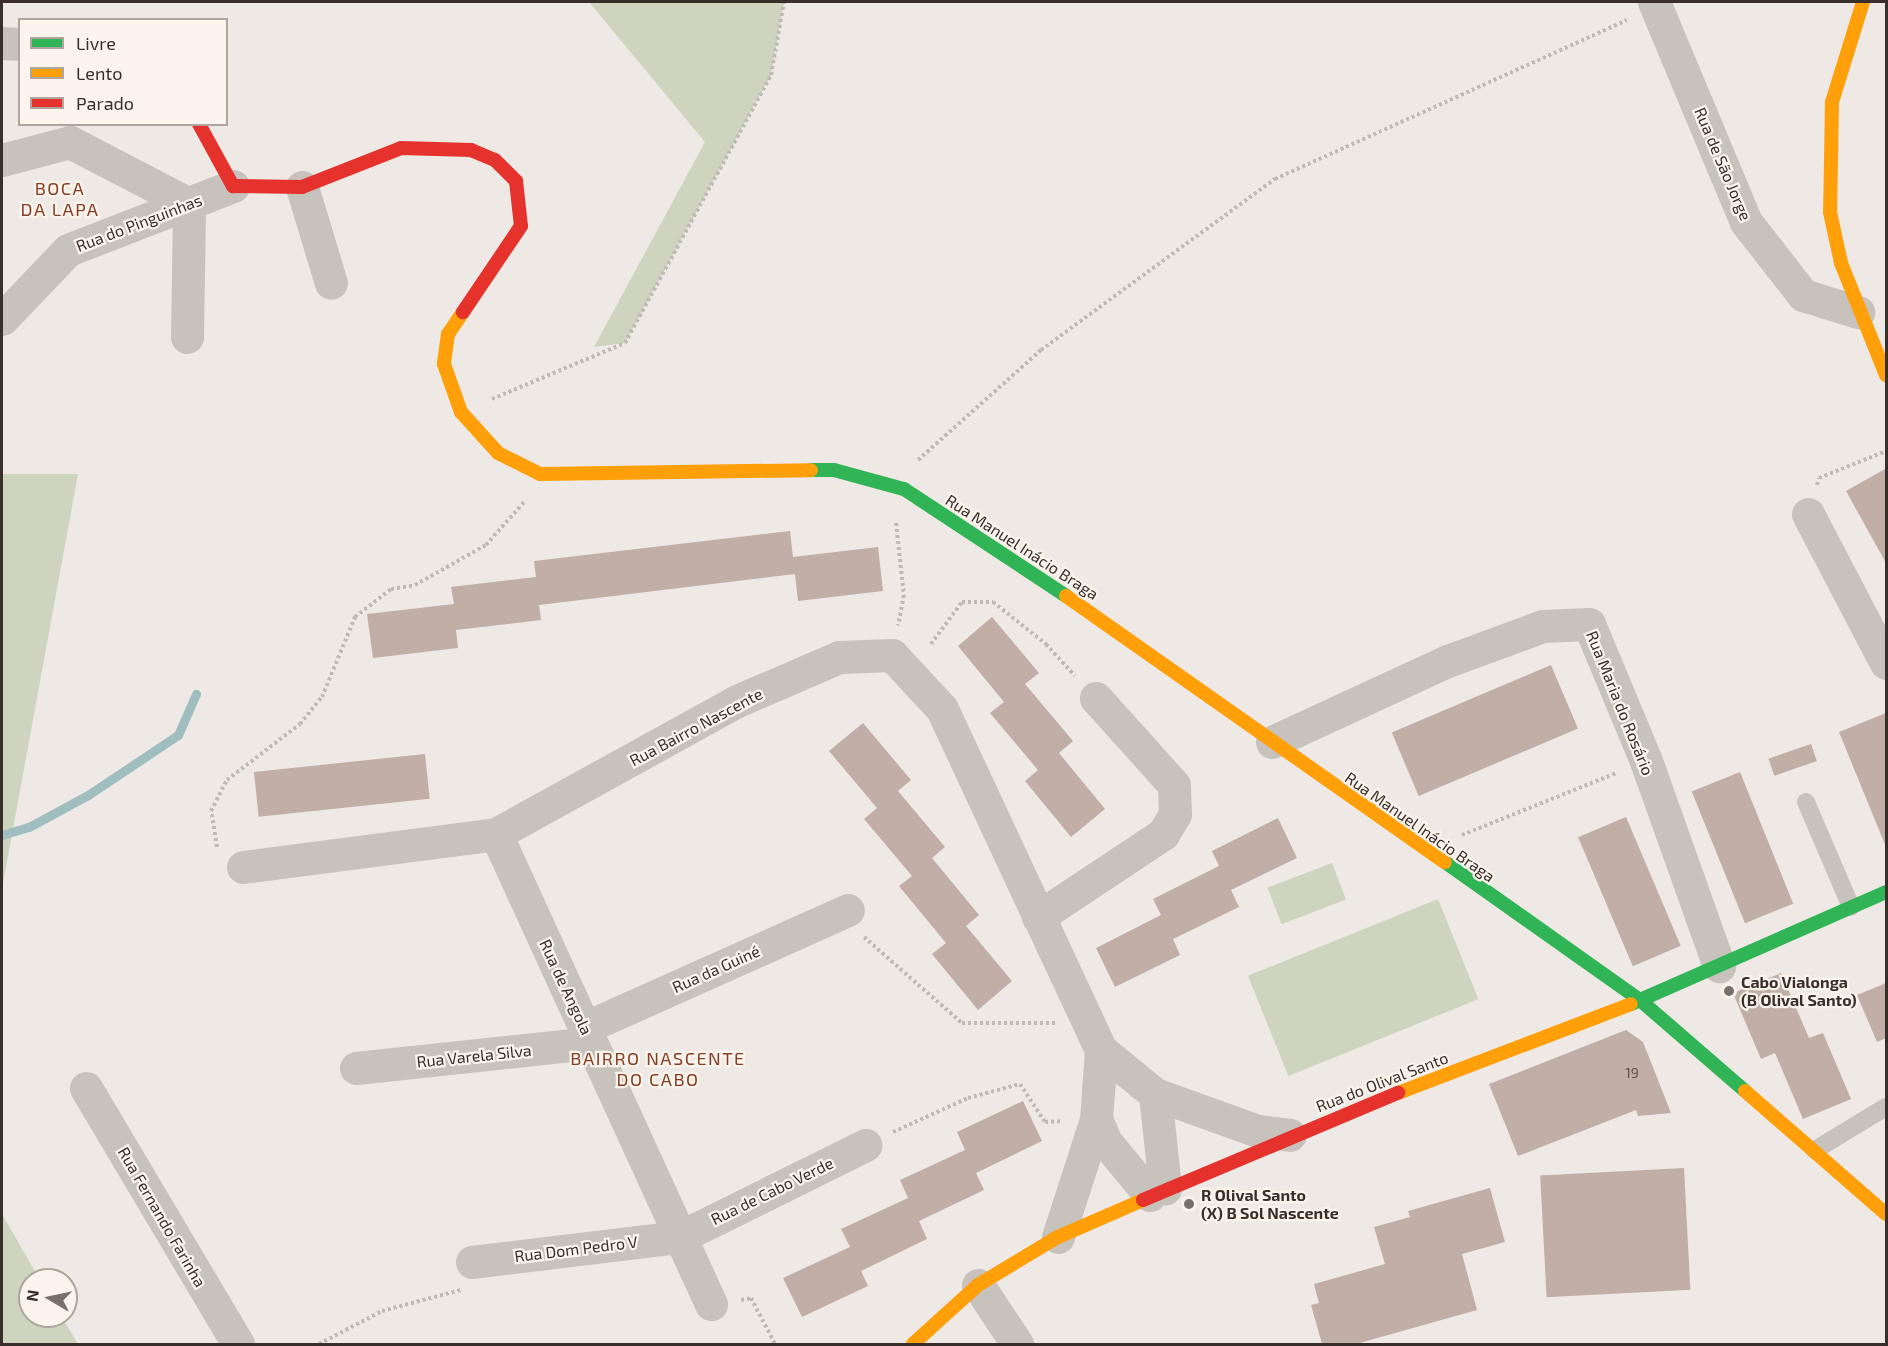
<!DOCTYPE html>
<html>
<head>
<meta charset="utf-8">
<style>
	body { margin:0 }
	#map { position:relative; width:1888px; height:1346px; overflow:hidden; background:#eee9e4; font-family:"Exo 2",sans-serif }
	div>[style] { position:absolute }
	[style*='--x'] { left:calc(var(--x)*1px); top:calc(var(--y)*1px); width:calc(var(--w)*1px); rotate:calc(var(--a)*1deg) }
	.green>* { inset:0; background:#cfd4be; transform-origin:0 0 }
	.stream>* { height:9px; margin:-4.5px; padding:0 4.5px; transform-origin:4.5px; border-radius:4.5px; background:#a0bebf }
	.building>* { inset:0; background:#c1aea6; transform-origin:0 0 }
	.path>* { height:4px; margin-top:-2px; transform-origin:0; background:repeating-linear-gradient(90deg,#c0bab5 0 3px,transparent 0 6px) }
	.lane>* { height:18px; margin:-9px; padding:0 9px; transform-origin:9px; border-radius:9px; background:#c8c2bc }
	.street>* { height:33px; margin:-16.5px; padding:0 16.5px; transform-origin:16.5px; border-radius:16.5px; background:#c8c2bc }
	.fast>* { height:14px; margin:-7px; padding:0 7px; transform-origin:7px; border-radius:7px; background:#30b455 }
	.slow>* { height:14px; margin:-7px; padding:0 7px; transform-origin:7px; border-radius:7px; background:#ff9f0a }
	.jam>* { height:14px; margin:-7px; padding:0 7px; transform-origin:7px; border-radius:7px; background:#e5322d }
	.dots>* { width:16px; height:16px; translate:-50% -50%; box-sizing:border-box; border:3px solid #faf4ec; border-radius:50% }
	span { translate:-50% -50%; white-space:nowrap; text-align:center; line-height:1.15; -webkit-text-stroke:4.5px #faf4ec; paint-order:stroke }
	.number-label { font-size:14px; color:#5b4f49 }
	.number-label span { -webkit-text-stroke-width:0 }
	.street-label { font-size:16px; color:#392f2a }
	.poi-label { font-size:16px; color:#392f2a; font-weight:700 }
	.left { translate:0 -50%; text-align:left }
	.neighbourhood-label { font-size:18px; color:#863e25; letter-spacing:1.5px }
	.frame { position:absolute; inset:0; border:3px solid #392f2a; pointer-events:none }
	.legend { position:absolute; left:18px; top:18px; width:210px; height:108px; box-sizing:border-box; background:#faf4ec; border:2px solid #ada59e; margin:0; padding:8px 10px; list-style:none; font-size:18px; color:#392f2a }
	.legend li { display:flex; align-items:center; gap:12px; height:30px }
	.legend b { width:30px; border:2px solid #ada59e }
	.north { position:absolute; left:18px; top:1268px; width:60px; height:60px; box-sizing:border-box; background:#faf4ec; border:2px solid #ada59e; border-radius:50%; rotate:279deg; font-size:16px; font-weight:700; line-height:24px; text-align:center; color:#392f2a }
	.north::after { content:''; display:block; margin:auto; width:21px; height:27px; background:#78706b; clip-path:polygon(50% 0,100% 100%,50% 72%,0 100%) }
</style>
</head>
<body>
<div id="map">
	<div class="green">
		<i style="clip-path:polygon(589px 2px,784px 2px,771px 75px,625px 343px,594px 347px,705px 142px)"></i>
		<i style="clip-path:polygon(2px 474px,78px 474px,2px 889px)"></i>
		<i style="left:1332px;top:863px;width:39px;height:69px;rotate:69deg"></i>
		<i style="left:1438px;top:899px;width:108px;height:205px;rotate:68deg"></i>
		<i style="clip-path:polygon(2px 1214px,40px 1280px,30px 1280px,30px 1316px,61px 1316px,78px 1344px,2px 1344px)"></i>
	</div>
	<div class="stream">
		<i style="--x:2;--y:835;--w:28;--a:-17"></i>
		<i style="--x:29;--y:827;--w:67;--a:-28.5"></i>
		<i style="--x:88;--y:795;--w:108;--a:-33.7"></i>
		<i style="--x:178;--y:735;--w:45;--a:-66.3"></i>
	</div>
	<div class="building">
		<i style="clip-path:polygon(1885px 469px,1886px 472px,1886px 563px,1846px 491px)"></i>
		<i style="clip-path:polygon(790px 531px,793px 557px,878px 547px,883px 591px,798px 601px,795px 574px,539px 605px,541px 620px,456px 630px,458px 648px,373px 658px,367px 614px,454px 604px,451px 587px,536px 577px,534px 561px)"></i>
		<i style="clip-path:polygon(992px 617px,1039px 673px,1025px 684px,1073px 741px,1059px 753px,1105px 809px,1071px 837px,1025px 781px,1038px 770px,990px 713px,1004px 702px,958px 646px)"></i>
		<i style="left:1551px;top:665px;width:69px;height:173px;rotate:67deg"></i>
		<i style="clip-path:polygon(1886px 713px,1886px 847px,1839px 732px)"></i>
		<i style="clip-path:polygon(863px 723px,911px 780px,898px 791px,945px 847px,932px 858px,979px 915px,966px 926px,1012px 981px,978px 1010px,932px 954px,946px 943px,899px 886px,912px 876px,864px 819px,877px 808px,829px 751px)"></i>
		<i style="left:1811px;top:744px;width:18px;height:45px;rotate:71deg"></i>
		<i style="left:425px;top:754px;width:45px;height:172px;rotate:84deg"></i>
		<i style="left:1740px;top:772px;width:142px;height:52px;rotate:68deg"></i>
		<i style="left:1626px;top:817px;width:140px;height:52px;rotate:67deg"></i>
		<i style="clip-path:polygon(1278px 818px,1297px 858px,1231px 890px,1239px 907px,1173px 939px,1180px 955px,1115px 987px,1096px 948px,1161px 915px,1153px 899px,1219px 866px,1212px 851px)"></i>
		<i style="clip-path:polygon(1781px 973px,1809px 1038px,1823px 1033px,1851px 1099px,1803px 1119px,1775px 1053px,1761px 1059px,1733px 993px)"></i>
		<i style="clip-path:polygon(1886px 983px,1886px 1038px,1877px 1042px,1857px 995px)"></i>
		<i style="clip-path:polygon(1626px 1030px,1643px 1042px,1671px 1113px,1638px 1116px,1636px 1110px,1518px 1156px,1489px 1084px)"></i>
		<i style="clip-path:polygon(1023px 1101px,1042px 1141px,976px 1173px,984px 1190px,919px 1221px,927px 1239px,861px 1271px,868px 1286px,802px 1317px,783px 1278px,850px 1247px,841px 1229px,908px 1198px,900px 1180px,965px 1150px,957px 1132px)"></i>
		<i style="left:1684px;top:1168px;width:122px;height:144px;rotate:87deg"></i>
		<i style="clip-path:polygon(1490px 1188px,1505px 1242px,1462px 1254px,1477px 1310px,1356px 1344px,1322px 1344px,1311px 1305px,1319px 1303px,1314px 1284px,1385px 1264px,1374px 1227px,1410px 1217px,1408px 1211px)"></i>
	</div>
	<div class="path">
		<i style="--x:492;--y:399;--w:144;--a:-22.8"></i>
		<i style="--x:625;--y:343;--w:305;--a:-61.4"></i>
		<i style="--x:771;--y:75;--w:74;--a:-79.9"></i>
		<i style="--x:918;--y:460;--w:165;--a:-41.8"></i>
		<i style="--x:1041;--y:350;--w:290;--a:-36.2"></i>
		<i style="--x:1275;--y:179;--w:386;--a:-24.3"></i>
		<i style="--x:1817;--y:485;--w:7;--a:-74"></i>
		<i style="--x:1819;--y:478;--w:72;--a:-21.9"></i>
		<i style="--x:896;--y:523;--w:72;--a:83.7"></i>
		<i style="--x:904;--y:595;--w:31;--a:101"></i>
		<i style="--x:931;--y:644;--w:52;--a:-53.6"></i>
		<i style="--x:962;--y:602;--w:31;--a:0"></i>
		<i style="--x:993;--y:602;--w:68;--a:38.4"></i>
		<i style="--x:1046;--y:644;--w:43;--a:47.8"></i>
		<i style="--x:1462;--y:835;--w:166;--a:-21.9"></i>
		<i style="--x:217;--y:847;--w:36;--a:-99"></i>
		<i style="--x:211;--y:811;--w:35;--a:-63"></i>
		<i style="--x:227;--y:780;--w:92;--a:-37.5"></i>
		<i style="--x:300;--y:724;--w:35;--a:-51"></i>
		<i style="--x:322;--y:697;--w:87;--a:-67.6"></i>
		<i style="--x:355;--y:617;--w:46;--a:-37.9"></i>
		<i style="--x:391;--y:589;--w:24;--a:-9"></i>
		<i style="--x:415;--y:585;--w:81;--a:-29.4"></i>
		<i style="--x:486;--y:545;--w:57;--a:-48.5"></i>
		<i style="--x:864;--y:937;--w:130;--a:41.3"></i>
		<i style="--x:962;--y:1023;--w:93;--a:0"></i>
		<i style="--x:893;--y:1132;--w:82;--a:-24.4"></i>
		<i style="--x:968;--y:1098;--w:54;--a:-15.1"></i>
		<i style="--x:1020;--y:1084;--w:45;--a:56.7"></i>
		<i style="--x:1045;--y:1122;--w:18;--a:-3"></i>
		<i style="--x:741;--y:1300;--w:10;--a:-11"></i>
		<i style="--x:751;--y:1298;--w:52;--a:62.4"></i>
		<i style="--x:319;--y:1344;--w:71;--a:-27.6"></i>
		<i style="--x:382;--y:1311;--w:82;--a:-14.9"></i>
	</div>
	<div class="lane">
		<i style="--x:1806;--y:802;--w:114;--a:66.8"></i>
		<i style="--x:1815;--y:1150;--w:83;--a:-31.2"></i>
	</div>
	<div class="street">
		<i style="--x:1654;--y:2;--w:238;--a:67.3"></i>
		<i style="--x:1746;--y:222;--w:93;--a:52"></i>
		<i style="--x:1803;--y:295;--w:58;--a:17.2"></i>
		<i style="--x:2;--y:43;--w:18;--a:3"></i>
		<i style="--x:2;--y:160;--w:70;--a:-14.8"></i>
		<i style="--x:70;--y:142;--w:134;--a:27.5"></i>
		<i style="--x:302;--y:187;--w:100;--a:73.2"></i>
		<i style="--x:2;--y:319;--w:95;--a:-46.3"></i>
		<i style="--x:68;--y:250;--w:177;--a:-21.2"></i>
		<i style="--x:187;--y:337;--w:133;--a:-89.1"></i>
		<i style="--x:1808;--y:514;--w:168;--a:62.4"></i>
		<i style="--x:1272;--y:742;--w:191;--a:-24.8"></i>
		<i style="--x:1445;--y:662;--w:104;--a:-20.2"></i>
		<i style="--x:1543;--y:626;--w:46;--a:-2.5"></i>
		<i style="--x:1589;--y:624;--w:148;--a:67.4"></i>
		<i style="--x:1646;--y:761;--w:218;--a:70.4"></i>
		<i style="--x:496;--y:834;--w:517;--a:65.42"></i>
		<i style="--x:243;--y:867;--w:255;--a:-7.4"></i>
		<i style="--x:496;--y:834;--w:275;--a:-28.9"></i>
		<i style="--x:737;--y:701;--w:111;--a:-23.3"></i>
		<i style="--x:839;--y:657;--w:53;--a:-2.2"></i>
		<i style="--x:892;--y:655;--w:74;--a:47.2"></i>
		<i style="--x:942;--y:709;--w:376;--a:65"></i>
		<i style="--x:1101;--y:1050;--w:70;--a:39.2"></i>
		<i style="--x:1155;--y:1094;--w:109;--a:19.8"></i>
		<i style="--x:1258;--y:1131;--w:32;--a:7"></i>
		<i style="--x:1038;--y:917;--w:150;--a:-33.6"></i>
		<i style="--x:1163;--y:834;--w:23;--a:-59"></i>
		<i style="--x:1175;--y:814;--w:29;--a:-92"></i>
		<i style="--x:1174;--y:785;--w:117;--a:-131.9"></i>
		<i style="--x:584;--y:1028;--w:289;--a:-24.1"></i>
		<i style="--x:1101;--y:1050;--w:69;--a:94.1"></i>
		<i style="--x:1096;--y:1119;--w:25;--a:67"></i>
		<i style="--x:1106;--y:1142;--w:69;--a:50.3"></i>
		<i style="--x:356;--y:1068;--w:236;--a:-6.1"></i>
		<i style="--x:86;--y:1088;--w:298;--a:59.3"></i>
		<i style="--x:1155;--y:1094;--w:95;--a:83.9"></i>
		<i style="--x:1058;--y:1237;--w:124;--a:-72.1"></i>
		<i style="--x:472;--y:1262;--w:209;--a:-6.9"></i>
		<i style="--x:680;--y:1237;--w:207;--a:-26.4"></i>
		<i style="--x:978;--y:1285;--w:71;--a:56.5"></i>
	</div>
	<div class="fast">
		<i style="--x:811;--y:470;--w:23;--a:0"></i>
		<i style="--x:834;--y:470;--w:73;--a:15.2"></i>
		<i style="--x:904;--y:489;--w:194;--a:33.4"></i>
		<i style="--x:1445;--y:862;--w:239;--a:35.3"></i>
		<i style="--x:1640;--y:1000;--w:139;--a:40.9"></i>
		<i style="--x:1631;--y:1004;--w:279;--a:-23.7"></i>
	</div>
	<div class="slow">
		<i style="--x:1863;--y:2;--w:105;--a:107.2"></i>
		<i style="--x:1832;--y:102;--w:110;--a:91"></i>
		<i style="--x:1830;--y:212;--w:52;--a:77.8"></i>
		<i style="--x:1841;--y:263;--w:121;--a:68.1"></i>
		<i style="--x:463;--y:312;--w:27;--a:124"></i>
		<i style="--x:448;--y:334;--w:30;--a:98"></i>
		<i style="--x:444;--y:364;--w:51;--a:70.5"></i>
		<i style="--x:461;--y:412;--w:55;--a:47.9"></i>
		<i style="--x:498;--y:453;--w:47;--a:26.6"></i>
		<i style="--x:540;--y:474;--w:271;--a:-0.8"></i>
		<i style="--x:1066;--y:596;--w:463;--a:35.1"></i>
		<i style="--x:1745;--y:1091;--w:187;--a:41.1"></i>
		<i style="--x:1398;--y:1093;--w:249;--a:-20.9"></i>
		<i style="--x:913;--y:1344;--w:88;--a:-42.2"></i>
		<i style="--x:978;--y:1285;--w:93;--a:-31"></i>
		<i style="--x:1058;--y:1237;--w:93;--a:-23.5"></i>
	</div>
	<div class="jam">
		<i style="--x:199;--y:124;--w:71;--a:61.3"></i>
		<i style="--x:233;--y:186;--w:69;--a:0.8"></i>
		<i style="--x:302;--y:187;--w:106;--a:-21.5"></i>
		<i style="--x:401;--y:148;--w:70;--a:1.6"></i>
		<i style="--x:471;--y:150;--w:26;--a:23"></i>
		<i style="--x:495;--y:160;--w:30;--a:45"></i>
		<i style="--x:516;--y:181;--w:45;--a:83.7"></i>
		<i style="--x:521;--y:226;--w:104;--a:124"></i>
		<i style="--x:1143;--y:1200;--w:277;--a:-22.8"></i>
	</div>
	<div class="dots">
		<i style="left:1729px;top:991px;background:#78706b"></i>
		<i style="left:1189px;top:1204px;background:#78706b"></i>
	</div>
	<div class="number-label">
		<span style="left:1632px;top:1073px">19</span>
	</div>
	<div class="street-label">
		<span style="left:1723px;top:164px;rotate:67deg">Rua de São Jorge</span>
		<span style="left:139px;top:223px;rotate:-21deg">Rua do Pinguinhas</span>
		<span style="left:1022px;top:547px;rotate:33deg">Rua Manuel Inácio Braga</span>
		<span style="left:1620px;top:703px;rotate:68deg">Rua Maria do Rosário</span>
		<span style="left:696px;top:727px;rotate:-28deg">Rua Bairro Nascente</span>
		<span style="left:1420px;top:827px;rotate:35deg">Rua Manuel Inácio Braga</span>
		<span style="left:716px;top:969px;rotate:-24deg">Rua da Guiné</span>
		<span style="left:566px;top:987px;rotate:65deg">Rua de Angola</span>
		<span style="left:474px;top:1056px;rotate:-6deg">Rua Varela Silva</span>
		<span style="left:1382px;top:1082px;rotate:-21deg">Rua do Olival Santo</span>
		<span style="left:772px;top:1191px;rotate:-26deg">Rua de Cabo Verde</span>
		<span style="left:162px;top:1217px;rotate:60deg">Rua Fernando Farinha</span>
		<span style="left:576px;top:1249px;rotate:-7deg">Rua Dom Pedro V</span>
	</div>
	<div class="poi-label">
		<span class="left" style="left:1741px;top:991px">Cabo Vialonga<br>(B Olival Santo)</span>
		<span class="left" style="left:1201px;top:1204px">R Olival Santo<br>(X) B Sol Nascente</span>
	</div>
	<div class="neighbourhood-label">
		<span style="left:60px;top:199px">BOCA<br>DA LAPA</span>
		<span style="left:658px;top:1069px">BAIRRO NASCENTE<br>DO CABO</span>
	</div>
	<div class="frame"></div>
	<ul class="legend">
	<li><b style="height:8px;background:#30b455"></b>Livre</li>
	<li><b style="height:8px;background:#ff9f0a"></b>Lento</li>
	<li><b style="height:8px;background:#e5322d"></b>Parado</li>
	</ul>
	<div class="north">N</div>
</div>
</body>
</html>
